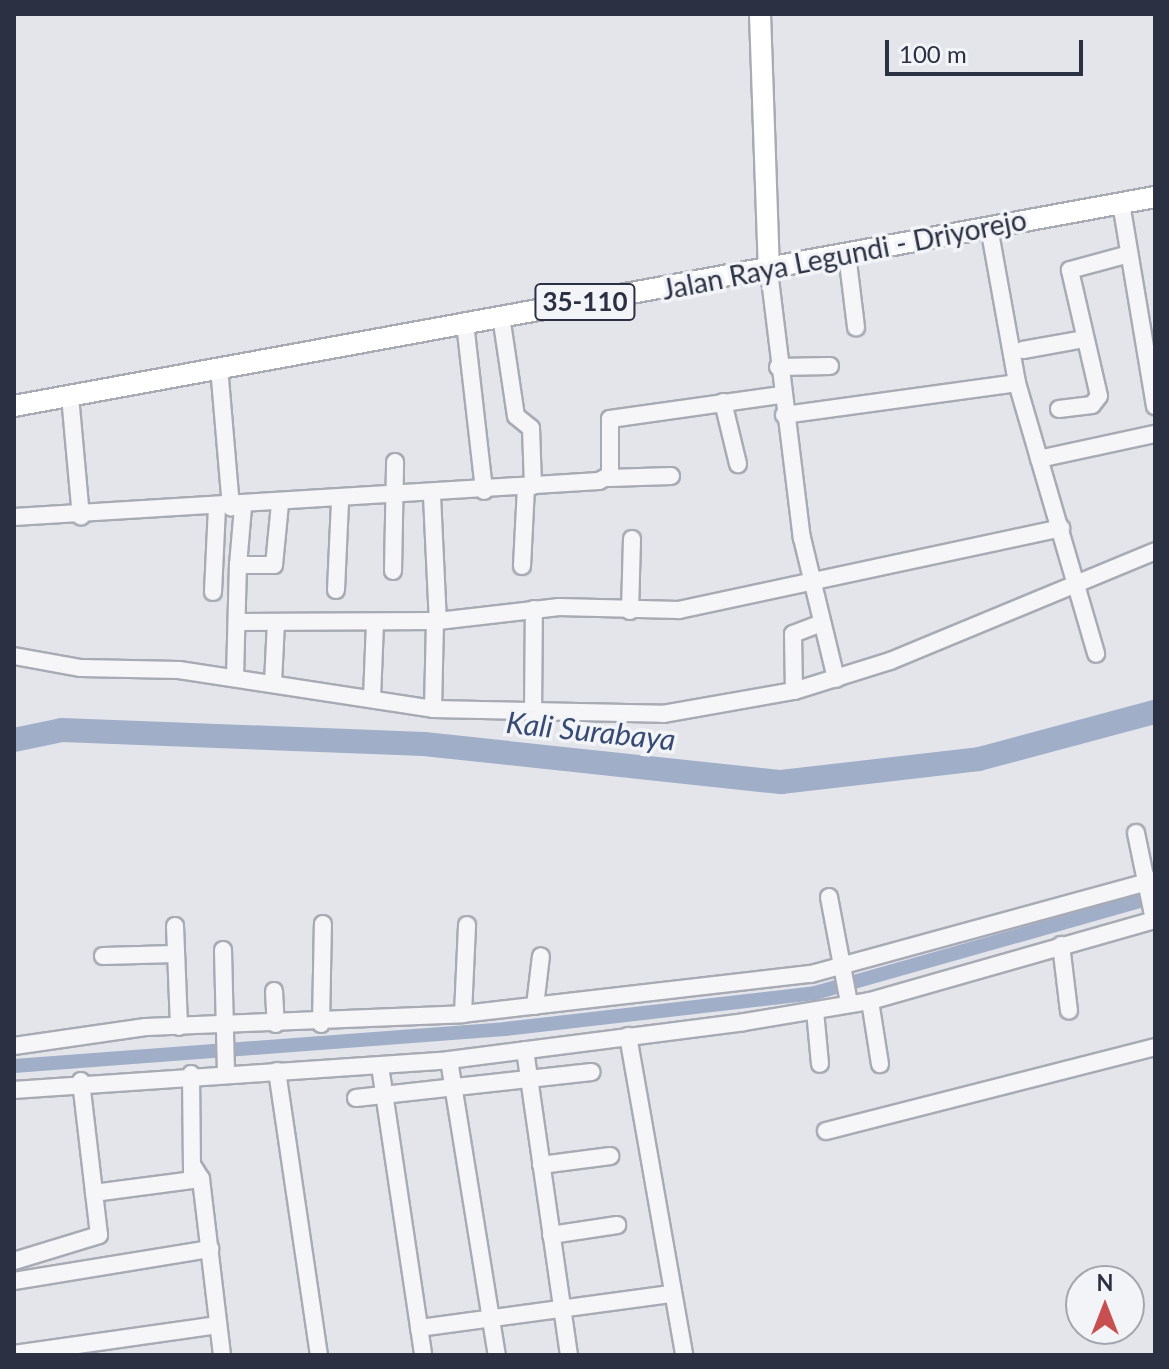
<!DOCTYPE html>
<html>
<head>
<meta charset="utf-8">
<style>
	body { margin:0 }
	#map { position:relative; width:1169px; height:1369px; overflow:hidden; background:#e3e5ea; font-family:Lato,sans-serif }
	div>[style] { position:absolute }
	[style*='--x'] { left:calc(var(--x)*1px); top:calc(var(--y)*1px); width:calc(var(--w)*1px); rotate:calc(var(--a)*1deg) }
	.canal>* { height:14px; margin:-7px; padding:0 7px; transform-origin:7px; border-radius:7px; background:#a0aec8 }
	.river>* { height:24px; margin:-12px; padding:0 12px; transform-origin:12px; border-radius:12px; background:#a0aec8 }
	.roads { filter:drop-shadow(2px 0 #a8abb4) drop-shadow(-2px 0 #a8abb4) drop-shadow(0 2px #a8abb4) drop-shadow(0 -2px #a8abb4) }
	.minor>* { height:16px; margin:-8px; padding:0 8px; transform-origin:8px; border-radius:8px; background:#f6f6f9 }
	.major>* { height:20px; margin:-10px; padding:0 10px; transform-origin:10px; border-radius:10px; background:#fff }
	span { translate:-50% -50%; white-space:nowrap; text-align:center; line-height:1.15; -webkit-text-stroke:7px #f3f4f8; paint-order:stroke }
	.shield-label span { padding:2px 6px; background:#f3f4f8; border:2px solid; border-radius:6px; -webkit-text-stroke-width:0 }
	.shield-label { font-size:26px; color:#2b3042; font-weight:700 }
	.street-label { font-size:28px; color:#2b3042 }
	.water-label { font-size:30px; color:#374a74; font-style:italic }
	.frame { position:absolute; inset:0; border:16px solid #2b3042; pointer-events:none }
	.north { position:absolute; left:1065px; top:1265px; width:80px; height:80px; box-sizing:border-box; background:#f3f4f8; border:2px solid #a3a6af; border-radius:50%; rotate:0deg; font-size:22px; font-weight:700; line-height:32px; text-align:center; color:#2b3042 }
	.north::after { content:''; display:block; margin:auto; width:28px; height:36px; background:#c84f50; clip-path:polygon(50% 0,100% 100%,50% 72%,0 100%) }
	.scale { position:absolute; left:885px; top:40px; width:198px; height:36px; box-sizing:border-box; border:4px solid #2b3042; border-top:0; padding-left:10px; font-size:24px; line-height:28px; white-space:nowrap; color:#2b3042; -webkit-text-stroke:6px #f3f4f8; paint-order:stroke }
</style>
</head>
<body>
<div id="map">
	<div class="canal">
		<i style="--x:14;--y:1066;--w:492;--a:-4.3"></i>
		<i style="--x:505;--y:1029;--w:312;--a:-6.6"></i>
		<i style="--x:815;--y:993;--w:353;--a:-15.8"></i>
	</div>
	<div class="river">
		<i style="--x:14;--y:740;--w:49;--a:-11.8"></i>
		<i style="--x:62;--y:730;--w:362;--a:2.2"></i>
		<i style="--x:424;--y:744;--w:359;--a:6.1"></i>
		<i style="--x:781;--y:782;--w:199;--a:-6.6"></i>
		<i style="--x:979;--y:759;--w:182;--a:-15"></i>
	</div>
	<div class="roads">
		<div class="minor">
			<i style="--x:1121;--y:203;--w:206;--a:80.5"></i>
			<i style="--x:989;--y:227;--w:158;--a:79.8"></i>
			<i style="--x:1017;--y:383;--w:282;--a:73.7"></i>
			<i style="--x:847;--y:254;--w:74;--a:83"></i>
			<i style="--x:769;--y:271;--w:269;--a:83"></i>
			<i style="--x:802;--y:538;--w:145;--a:76.4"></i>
			<i style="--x:501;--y:316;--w:101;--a:81.5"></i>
			<i style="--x:516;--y:416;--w:19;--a:39"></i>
			<i style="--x:531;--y:428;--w:58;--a:88"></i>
			<i style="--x:465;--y:323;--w:169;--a:83.5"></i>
			<i style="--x:1023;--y:350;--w:63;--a:-10.1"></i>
			<i style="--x:219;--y:367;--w:141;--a:85.1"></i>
			<i style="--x:778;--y:367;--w:52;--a:-1.1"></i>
			<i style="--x:70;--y:396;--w:121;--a:84.8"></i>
			<i style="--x:723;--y:402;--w:64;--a:76.4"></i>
			<i style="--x:1059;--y:409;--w:33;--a:-7"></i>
			<i style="--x:1092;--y:405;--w:11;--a:-52"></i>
			<i style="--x:1099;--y:396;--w:129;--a:-103"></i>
			<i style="--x:1070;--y:270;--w:61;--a:-15.2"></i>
			<i style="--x:784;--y:415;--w:235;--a:-7.8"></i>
			<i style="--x:1039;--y:459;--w:119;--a:-12.2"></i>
			<i style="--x:609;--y:478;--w:62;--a:-1.8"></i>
			<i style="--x:432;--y:496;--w:125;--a:87.3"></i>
			<i style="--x:243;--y:507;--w:58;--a:94.9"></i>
			<i style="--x:238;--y:565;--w:36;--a:0"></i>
			<i style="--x:274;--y:565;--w:61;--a:-84.4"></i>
			<i style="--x:14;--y:517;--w:586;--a:-3.52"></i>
			<i style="--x:599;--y:481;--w:13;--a:-29"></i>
			<i style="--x:610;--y:475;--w:56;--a:-90"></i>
			<i style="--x:610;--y:419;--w:173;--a:-8"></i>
			<i style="--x:522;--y:566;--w:79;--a:-87.1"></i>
			<i style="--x:393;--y:571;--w:109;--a:-88.9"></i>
			<i style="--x:336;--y:590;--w:88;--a:-87.4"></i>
			<i style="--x:213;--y:592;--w:84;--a:-87.3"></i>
			<i style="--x:630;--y:611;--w:72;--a:-88.4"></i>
			<i style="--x:237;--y:622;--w:201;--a:-0.3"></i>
			<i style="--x:438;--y:621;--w:122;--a:-6.6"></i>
			<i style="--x:559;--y:607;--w:120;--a:1.4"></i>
			<i style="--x:679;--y:610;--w:391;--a:-12.1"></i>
			<i style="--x:14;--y:656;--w:68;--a:10.2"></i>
			<i style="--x:81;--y:668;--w:98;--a:1.2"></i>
			<i style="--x:179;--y:670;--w:257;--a:8.7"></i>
			<i style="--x:433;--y:709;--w:230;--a:1.2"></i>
			<i style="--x:663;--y:714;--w:133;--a:-10"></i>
			<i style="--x:794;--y:691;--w:101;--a:-17.4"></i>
			<i style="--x:890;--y:661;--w:287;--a:-22.5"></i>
			<i style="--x:235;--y:678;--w:113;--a:-88.5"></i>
			<i style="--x:273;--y:683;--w:61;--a:-87.2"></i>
			<i style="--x:794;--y:691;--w:57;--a:-91"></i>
			<i style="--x:793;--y:634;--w:31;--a:-21"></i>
			<i style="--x:372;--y:698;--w:76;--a:-87.7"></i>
			<i style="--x:433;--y:709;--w:88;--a:-88.7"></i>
			<i style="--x:533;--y:715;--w:106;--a:-89.5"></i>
			<i style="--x:1136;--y:833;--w:89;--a:78.3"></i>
			<i style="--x:829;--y:897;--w:108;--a:79.3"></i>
			<i style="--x:175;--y:926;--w:101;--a:87.7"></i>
			<i style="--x:1061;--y:945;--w:66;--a:83.1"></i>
			<i style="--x:223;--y:950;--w:122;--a:88.6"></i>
			<i style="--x:103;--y:956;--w:73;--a:-1.6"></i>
			<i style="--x:274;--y:991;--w:33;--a:87"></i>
			<i style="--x:870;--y:1001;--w:64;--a:81"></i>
			<i style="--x:535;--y:1006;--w:50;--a:-83.2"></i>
			<i style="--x:815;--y:1011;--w:53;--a:84.6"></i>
			<i style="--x:463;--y:1014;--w:89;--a:-87.4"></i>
			<i style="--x:321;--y:1024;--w:100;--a:-88.9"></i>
			<i style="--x:628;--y:1036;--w:324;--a:80"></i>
			<i style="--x:14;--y:1046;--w:133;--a:-8.2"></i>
			<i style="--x:146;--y:1027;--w:317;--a:-2.3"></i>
			<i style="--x:463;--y:1014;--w:350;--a:-6.6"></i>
			<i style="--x:811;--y:974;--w:357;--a:-15.3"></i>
			<i style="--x:525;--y:1050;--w:308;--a:81.8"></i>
			<i style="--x:449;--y:1060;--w:299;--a:80.8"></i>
			<i style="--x:380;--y:1066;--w:292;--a:81.5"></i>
			<i style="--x:277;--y:1071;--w:287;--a:81.6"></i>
			<i style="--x:191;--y:1074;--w:100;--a:89.4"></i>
			<i style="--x:14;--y:1090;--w:436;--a:-3.9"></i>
			<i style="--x:449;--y:1060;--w:297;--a:-7.3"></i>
			<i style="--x:744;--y:1022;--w:128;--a:-9.5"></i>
			<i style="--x:870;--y:1001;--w:296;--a:-15.9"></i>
			<i style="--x:356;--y:1098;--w:237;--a:-6.3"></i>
			<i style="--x:826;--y:1131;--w:340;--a:-14.3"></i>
			<i style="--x:541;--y:1165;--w:70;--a:-7.4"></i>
			<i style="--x:193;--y:1166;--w:15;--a:58"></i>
			<i style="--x:201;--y:1179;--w:177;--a:83.2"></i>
			<i style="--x:94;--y:1193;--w:108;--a:-7.5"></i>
			<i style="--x:551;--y:1235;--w:67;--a:-8.6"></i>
			<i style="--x:14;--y:1261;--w:89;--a:-17"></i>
			<i style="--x:99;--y:1235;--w:155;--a:-96.7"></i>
			<i style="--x:14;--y:1281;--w:199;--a:-9.3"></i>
			<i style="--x:419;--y:1328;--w:255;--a:-7.7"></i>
			<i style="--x:14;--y:1354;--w:206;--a:-8.1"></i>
		</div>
		<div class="major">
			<i style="--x:760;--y:14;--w:257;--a:88"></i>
			<i style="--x:14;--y:406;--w:1160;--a:-10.38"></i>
		</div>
	</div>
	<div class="shield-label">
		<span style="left:585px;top:302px">35-110</span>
	</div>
	<div class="street-label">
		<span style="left:844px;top:254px;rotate:-11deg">Jalan Raya Legundi - Driyorejo</span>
	</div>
	<div class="water-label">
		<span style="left:591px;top:730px;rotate:6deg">Kali Surabaya</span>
	</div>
	<div class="frame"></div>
	<div class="north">N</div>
	<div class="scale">100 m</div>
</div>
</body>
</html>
